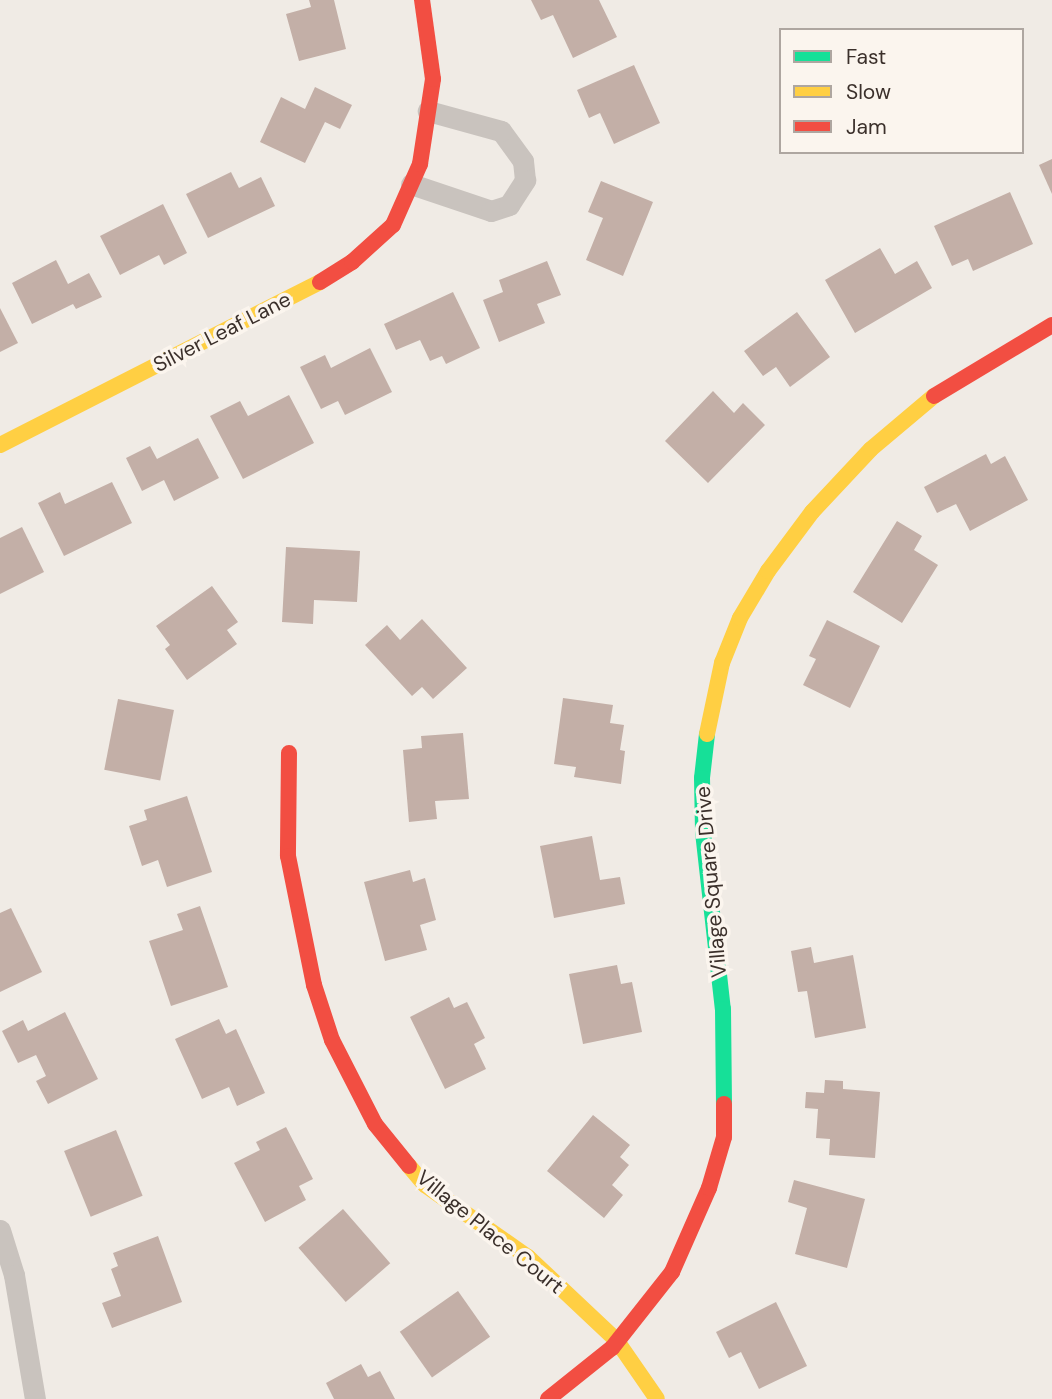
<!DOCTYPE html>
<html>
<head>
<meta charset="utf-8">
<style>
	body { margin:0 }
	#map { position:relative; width:1052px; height:1399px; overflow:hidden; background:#f0ebe5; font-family:"DM Sans",sans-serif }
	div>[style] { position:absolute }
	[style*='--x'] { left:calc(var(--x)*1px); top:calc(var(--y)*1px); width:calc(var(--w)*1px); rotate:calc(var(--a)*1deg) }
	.building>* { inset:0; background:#c3afa7; transform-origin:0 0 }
	.street>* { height:21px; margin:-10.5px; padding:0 10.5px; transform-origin:10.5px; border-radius:10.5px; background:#c9c3be }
	.fast>* { height:16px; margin:-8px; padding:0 8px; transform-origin:8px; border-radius:8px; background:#16e098 }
	.slow>* { height:16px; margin:-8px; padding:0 8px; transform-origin:8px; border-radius:8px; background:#ffcf43 }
	.jam>* { height:16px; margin:-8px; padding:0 8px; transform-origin:8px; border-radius:8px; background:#f24e42 }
	span { translate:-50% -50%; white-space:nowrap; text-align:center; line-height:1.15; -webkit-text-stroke:7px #fbf5ee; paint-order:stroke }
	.street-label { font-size:21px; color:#3b302b }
	.legend { position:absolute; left:779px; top:28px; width:245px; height:126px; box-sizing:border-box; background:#fbf5ee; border:2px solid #aea6a0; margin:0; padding:9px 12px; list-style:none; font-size:21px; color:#3b302b }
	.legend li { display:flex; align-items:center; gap:14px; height:35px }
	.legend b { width:35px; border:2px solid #aea6a0 }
</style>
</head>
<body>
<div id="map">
	<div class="building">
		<i style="clip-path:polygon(309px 0,334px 0,346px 49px,299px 61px,286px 14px,311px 7px)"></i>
		<i style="clip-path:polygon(531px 0,599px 0,617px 37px,573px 58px,553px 15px,541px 20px)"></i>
		<i style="clip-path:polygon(634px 65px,660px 123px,614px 144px,600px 113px,589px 118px,577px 90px)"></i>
		<i style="clip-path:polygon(315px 87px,352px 105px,340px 129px,325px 122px,305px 163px,260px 142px,281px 97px,305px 109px)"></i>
		<i style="clip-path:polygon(1052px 159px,1052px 194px,1039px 165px)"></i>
		<i style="clip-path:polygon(231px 172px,239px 188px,261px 177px,275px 206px,208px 238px,186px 194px)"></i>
		<i style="clip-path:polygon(601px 181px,653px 202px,623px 276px,586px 260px,603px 218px,588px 212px)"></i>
		<i style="clip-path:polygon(1010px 192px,1033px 244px,973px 271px,968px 259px,952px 266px,934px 226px)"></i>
		<i style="clip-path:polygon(163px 204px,187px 253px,164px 265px,159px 255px,120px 275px,100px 236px)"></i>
		<i style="clip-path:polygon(880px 248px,895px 274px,917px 261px,932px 288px,855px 333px,825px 280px)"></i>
		<i style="clip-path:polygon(56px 260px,68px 284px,89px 273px,102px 297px,76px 309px,73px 304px,32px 324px,12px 283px)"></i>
		<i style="clip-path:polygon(547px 261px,561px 295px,537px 304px,545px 323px,499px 342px,483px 300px,503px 292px,499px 280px)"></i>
		<i style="clip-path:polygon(453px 292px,480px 348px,446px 364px,442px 356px,430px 361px,420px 340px,396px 350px,384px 324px)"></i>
		<i style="clip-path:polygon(0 308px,18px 343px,0 352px)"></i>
		<i style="clip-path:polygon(797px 312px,830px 357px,790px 387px,776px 367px,763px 376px,744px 351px)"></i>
		<i style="clip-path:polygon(370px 348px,392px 392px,345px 415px,338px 401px,321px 409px,300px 367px,325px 355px,331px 368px)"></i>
		<i style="clip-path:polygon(713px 391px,734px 413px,743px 403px,765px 425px,708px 483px,665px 441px)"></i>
		<i style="clip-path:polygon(289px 395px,314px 443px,243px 479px,210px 416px,240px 401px,248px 416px)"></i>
		<i style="clip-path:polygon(198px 438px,219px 478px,174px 501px,164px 480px,142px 491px,126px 458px,150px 446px,157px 459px)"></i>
		<i style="clip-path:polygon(986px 454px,991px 464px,1005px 456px,1028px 500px,970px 531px,956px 504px,937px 513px,924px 487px)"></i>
		<i style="clip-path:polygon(112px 482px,132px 523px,64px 556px,38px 503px,60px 492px,65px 504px)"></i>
		<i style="clip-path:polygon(897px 521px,922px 536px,914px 550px,938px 565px,902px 623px,853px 592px)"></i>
		<i style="clip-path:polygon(22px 527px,44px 572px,0 594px,0 538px)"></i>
		<i style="clip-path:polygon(286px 547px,360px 551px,357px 602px,314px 600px,313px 624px,282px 622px)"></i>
		<i style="clip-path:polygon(212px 586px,238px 622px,227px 630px,237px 644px,187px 680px,165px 649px,170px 645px,156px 626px)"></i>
		<i style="clip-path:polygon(422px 619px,467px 668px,433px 699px,422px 687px,412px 696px,365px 645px,387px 625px,400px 640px)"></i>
		<i style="clip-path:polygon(827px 620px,880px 646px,850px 708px,803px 685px,816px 659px,809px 656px)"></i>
		<i style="clip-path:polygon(563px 698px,613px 705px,610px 723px,624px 725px,620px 750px,625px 751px,621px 784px,574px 777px,576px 767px,554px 764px)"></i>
		<i style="left:118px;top:699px;width:57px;height:72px;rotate:11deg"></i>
		<i style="clip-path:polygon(463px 733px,469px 799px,435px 801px,437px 819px,409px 822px,403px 750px,422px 748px,421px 736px)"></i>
		<i style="clip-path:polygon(187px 796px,212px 872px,167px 887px,158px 860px,142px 866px,129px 826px,147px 820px,144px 810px)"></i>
		<i style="clip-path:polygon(592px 836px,600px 880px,620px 877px,625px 904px,554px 918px,540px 846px)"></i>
		<i style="clip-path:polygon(410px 870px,413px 882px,425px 878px,436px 920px,420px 925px,427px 950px,385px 961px,364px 882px)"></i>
		<i style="clip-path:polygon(200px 906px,228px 987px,171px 1006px,149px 941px,183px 930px,177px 914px)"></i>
		<i style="clip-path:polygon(11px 908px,42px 972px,0 992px,0 913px)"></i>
		<i style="clip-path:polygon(811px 947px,814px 963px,853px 955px,866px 1028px,815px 1038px,807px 991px,798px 992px,791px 951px)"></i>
		<i style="clip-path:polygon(617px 965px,621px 984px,632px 982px,642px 1032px,583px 1044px,569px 974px)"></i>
		<i style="clip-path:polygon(449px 997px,454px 1008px,467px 1002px,485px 1038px,474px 1044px,486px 1069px,445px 1089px,410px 1017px)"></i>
		<i style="clip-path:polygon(65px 1012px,98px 1079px,48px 1104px,36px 1081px,46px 1076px,36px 1055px,18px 1063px,2px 1031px,23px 1020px,28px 1031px)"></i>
		<i style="clip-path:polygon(219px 1019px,226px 1034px,236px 1029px,265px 1093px,237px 1106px,229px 1087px,202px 1099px,175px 1039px)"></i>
		<i style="clip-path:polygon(825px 1080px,843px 1081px,843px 1089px,880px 1092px,875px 1158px,829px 1155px,830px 1139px,816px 1138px,818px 1109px,805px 1108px,806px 1092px,824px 1093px)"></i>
		<i style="clip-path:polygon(593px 1115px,630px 1145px,620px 1157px,629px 1165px,612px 1185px,623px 1195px,604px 1218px,547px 1171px)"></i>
		<i style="clip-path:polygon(286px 1127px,313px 1179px,299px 1186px,306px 1200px,265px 1222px,234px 1163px,260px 1150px,256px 1142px)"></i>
		<i style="left:116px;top:1130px;width:71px;height:56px;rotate:68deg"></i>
		<i style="clip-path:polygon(794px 1180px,865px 1199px,847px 1268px,795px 1254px,807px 1208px,788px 1202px)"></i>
		<i style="left:343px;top:1209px;width:72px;height:59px;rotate:49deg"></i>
		<i style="clip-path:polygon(158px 1236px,182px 1302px,112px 1328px,102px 1303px,121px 1296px,111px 1269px,118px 1266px,113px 1253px)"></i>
		<i style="left:458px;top:1291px;width:56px;height:71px;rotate:55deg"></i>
		<i style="clip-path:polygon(776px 1302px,807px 1366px,759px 1389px,741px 1352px,729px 1358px,716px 1332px)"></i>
		<i style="clip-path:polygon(361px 1364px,368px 1377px,380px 1371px,395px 1399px,334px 1399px,326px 1383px)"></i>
	</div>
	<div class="street">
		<i style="--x:411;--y:184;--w:84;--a:18.6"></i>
		<i style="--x:491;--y:211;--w:19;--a:-18"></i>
		<i style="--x:509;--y:205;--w:30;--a:-57"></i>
		<i style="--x:525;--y:180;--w:19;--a:-96"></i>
		<i style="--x:523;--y:161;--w:37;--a:-126"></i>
		<i style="--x:501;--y:131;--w:76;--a:-164.7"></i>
		<i style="--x:0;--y:1230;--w:47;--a:72.7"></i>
		<i style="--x:14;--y:1275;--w:126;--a:80.4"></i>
	</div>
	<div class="fast">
		<i style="--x:707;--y:734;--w:44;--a:96.5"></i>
		<i style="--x:702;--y:778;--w:54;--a:88.9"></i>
		<i style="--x:703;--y:832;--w:178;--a:83.6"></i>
		<i style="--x:723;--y:1009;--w:95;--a:89.4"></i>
	</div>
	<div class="slow">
		<i style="--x:0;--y:445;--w:359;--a:-27"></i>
		<i style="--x:707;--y:734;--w:73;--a:-78.1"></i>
		<i style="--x:722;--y:663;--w:48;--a:-68.2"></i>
		<i style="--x:740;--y:618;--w:55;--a:-59.2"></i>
		<i style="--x:768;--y:571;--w:74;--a:-53.3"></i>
		<i style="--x:812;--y:512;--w:86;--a:-46.9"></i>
		<i style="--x:871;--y:449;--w:82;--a:-40.1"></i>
		<i style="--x:409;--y:1166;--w:25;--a:50"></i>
		<i style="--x:425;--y:1185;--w:126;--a:35"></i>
		<i style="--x:528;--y:1257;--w:122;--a:43.3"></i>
		<i style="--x:617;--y:1341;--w:70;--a:55.4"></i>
	</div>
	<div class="jam">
		<i style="--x:320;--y:282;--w:38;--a:-32"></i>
		<i style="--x:352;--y:262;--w:55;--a:-42.1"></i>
		<i style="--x:393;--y:225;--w:67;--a:-66.1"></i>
		<i style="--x:420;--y:164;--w:86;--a:-81.3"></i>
		<i style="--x:433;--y:79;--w:80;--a:-97.9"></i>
		<i style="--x:934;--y:396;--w:138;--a:-31"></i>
		<i style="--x:289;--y:753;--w:103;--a:90.6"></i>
		<i style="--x:288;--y:856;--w:132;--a:78.6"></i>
		<i style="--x:314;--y:985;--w:58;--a:71.9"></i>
		<i style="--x:332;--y:1040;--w:94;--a:62.9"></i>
		<i style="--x:375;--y:1124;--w:54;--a:51"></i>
		<i style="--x:548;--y:1399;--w:82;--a:-38.6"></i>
		<i style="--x:612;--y:1348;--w:97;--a:-51.7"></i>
		<i style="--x:672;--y:1272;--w:92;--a:-66.2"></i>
		<i style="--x:709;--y:1188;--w:53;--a:-73.6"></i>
		<i style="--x:724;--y:1137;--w:33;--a:-90"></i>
	</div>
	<div class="street-label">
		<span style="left:222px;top:332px;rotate:-27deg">Silver Leaf Lane</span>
		<span style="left:711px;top:882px;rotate:-95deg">Village Square Drive</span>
		<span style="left:490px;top:1232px;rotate:39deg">Village Place Court</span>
	</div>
	<ul class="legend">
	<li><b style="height:9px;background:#16e098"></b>Fast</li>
	<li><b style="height:9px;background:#ffcf43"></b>Slow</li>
	<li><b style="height:9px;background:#f24e42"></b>Jam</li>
	</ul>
</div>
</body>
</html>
